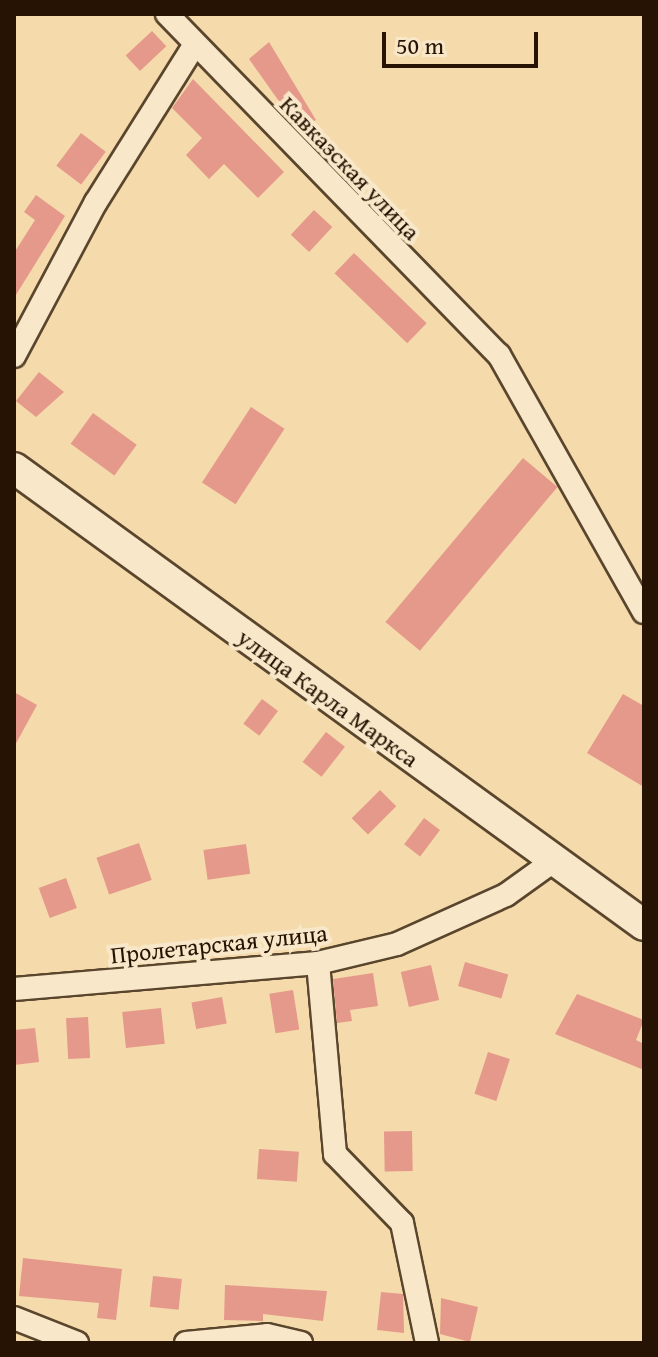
<!DOCTYPE html>
<html>
<head>
<meta charset="utf-8">
<style>
	body { margin:0 }
	#map { position:relative; width:658px; height:1357px; overflow:hidden; background:#f5daab; font-family:"Gentium Book Plus",serif }
	div>[style] { position:absolute }
	[style*='--x'] { left:calc(var(--x)*1px); top:calc(var(--y)*1px); width:calc(var(--w)*1px); rotate:calc(var(--a)*1deg) }
	.building>* { inset:0; background:#e5998a; transform-origin:0 0 }
	.roads { filter:drop-shadow(2px 0 #5a452d) drop-shadow(-2px 0 #5a452d) drop-shadow(0 2px #5a452d) drop-shadow(0 -2px #5a452d) }
	.street>* { height:22px; margin:-11px; padding:0 11px; transform-origin:11px; border-radius:11px; background:#f8e7c8 }
	.secondary>* { height:30px; margin:-15px; padding:0 15px; transform-origin:15px; border-radius:15px; background:#f8e7c8 }
	span { translate:-50% -50%; white-space:nowrap; text-align:center; line-height:1.15; -webkit-text-stroke:8px #f8e7c8; paint-order:stroke }
	.street-label { font-size:24px; color:#271303 }
	.frame { position:absolute; inset:0; border:16px solid #271303; pointer-events:none }
	.scale { position:absolute; left:382px; top:32px; width:156px; height:36px; box-sizing:border-box; border:4px solid #271303; border-top:0; padding-left:10px; font-size:24px; line-height:28px; white-space:nowrap; color:#271303; -webkit-text-stroke:6px #f8e7c8; paint-order:stroke }
</style>
</head>
<body>
<div id="map">
	<div class="building">
		<i style="left:152px;top:31px;width:21px;height:36px;rotate:47deg"></i>
		<i style="clip-path:polygon(269px 42px,316px 120px,300px 131px,249px 59px)"></i>
		<i style="clip-path:polygon(193px 79px,284px 172px,258px 198px,224px 164px,209px 179px,186px 155px,202px 138px,172px 108px)"></i>
		<i style="left:81px;top:133px;width:31px;height:41px;rotate:37deg"></i>
		<i style="clip-path:polygon(36px 195px,65px 216px,14px 298px,14px 253px,35px 220px,24px 212px)"></i>
		<i style="left:314px;top:210px;width:25px;height:34px;rotate:43deg"></i>
		<i style="left:354px;top:253px;width:101px;height:28px;rotate:44deg"></i>
		<i style="clip-path:polygon(39px 372px,64px 392px,36px 417px,16px 401px)"></i>
		<i style="left:251px;top:407px;width:40px;height:90px;rotate:33deg"></i>
		<i style="left:93px;top:413px;width:54px;height:38px;rotate:36deg"></i>
		<i style="left:523px;top:458px;width:45px;height:214px;rotate:40deg"></i>
		<i style="clip-path:polygon(14px 692px,37px 705px,14px 747px)"></i>
		<i style="clip-path:polygon(623px 694px,644px 706px,644px 787px,587px 753px)"></i>
		<i style="left:262px;top:699px;width:20px;height:31px;rotate:37deg"></i>
		<i style="left:326px;top:732px;width:24px;height:38px;rotate:38deg"></i>
		<i style="left:380px;top:790px;width:23px;height:40px;rotate:45deg"></i>
		<i style="left:424px;top:818px;width:20px;height:33px;rotate:37deg"></i>
		<i style="left:139px;top:843px;width:39px;height:45px;rotate:71deg"></i>
		<i style="left:246px;top:844px;width:30px;height:43px;rotate:82deg"></i>
		<i style="left:66px;top:878px;width:32px;height:29px;rotate:70deg"></i>
		<i style="left:465px;top:962px;width:45px;height:25px;rotate:16deg"></i>
		<i style="left:431px;top:965px;width:36px;height:31px;rotate:77deg"></i>
		<i style="clip-path:polygon(373px 973px,378px 1006px,350px 1010px,352px 1021px,337px 1023px,333px 979px)"></i>
		<i style="left:293px;top:990px;width:40px;height:24px;rotate:81deg"></i>
		<i style="clip-path:polygon(577px 994px,644px 1020px,636px 1040px,644px 1044px,644px 1070px,555px 1034px)"></i>
		<i style="left:222px;top:997px;width:27px;height:31px;rotate:80deg"></i>
		<i style="left:161px;top:1008px;width:36px;height:39px;rotate:84deg"></i>
		<i style="left:88px;top:1017px;width:41px;height:22px;rotate:87deg"></i>
		<i style="clip-path:polygon(35px 1028px,39px 1062px,14px 1065px,14px 1030px)"></i>
		<i style="left:488px;top:1052px;width:23px;height:44px;rotate:18deg"></i>
		<i style="left:412px;top:1131px;width:40px;height:28px;rotate:89deg"></i>
		<i style="left:259px;top:1149px;width:40px;height:30px;rotate:4deg"></i>
		<i style="clip-path:polygon(23px 1258px,122px 1269px,116px 1320px,97px 1318px,99px 1303px,19px 1296px)"></i>
		<i style="left:153px;top:1276px;width:29px;height:31px;rotate:6deg"></i>
		<i style="clip-path:polygon(225px 1285px,327px 1291px,323px 1321px,263px 1314px,263px 1321px,224px 1320px)"></i>
		<i style="clip-path:polygon(381px 1292px,403px 1294px,404px 1333px,377px 1330px)"></i>
		<i style="clip-path:polygon(441px 1298px,478px 1307px,470px 1342px,440px 1334px)"></i>
	</div>
	<div class="roads">
		<div class="street">
			<i style="--x:167;--y:14;--w:476;--a:45.8"></i>
			<i style="--x:499;--y:355;--w:295;--a:60.6"></i>
			<i style="--x:14;--y:356;--w:174;--a:-62"></i>
			<i style="--x:96;--y:202;--w:186;--a:-57.9"></i>
			<i style="--x:318;--y:963;--w:192;--a:84.9"></i>
			<i style="--x:335;--y:1154;--w:96;--a:45.8"></i>
			<i style="--x:402;--y:1223;--w:123;--a:78.2"></i>
			<i style="--x:14;--y:989;--w:305;--a:-4.9"></i>
			<i style="--x:318;--y:963;--w:81;--a:-13.5"></i>
			<i style="--x:397;--y:944;--w:120;--a:-24.2"></i>
			<i style="--x:506;--y:895;--w:57;--a:-35.7"></i>
			<i style="--x:14;--y:1318;--w:68;--a:21.6"></i>
			<i style="--x:186;--y:1343;--w:81;--a:-5.6"></i>
			<i style="--x:267;--y:1335;--w:35;--a:13"></i>
		</div>
		<div class="secondary">
			<i style="--x:14;--y:468;--w:778;--a:35.96"></i>
		</div>
	</div>
	<div class="street-label">
		<span style="left:350px;top:168px;rotate:46deg">Кавказская улица</span>
		<span style="left:328px;top:698px;rotate:36deg">улица Карла Маркса</span>
		<span style="left:219px;top:944px;rotate:-6deg">Пролетарская улица</span>
	</div>
	<div class="frame"></div>
	<div class="scale">50 m</div>
</div>
</body>
</html>
